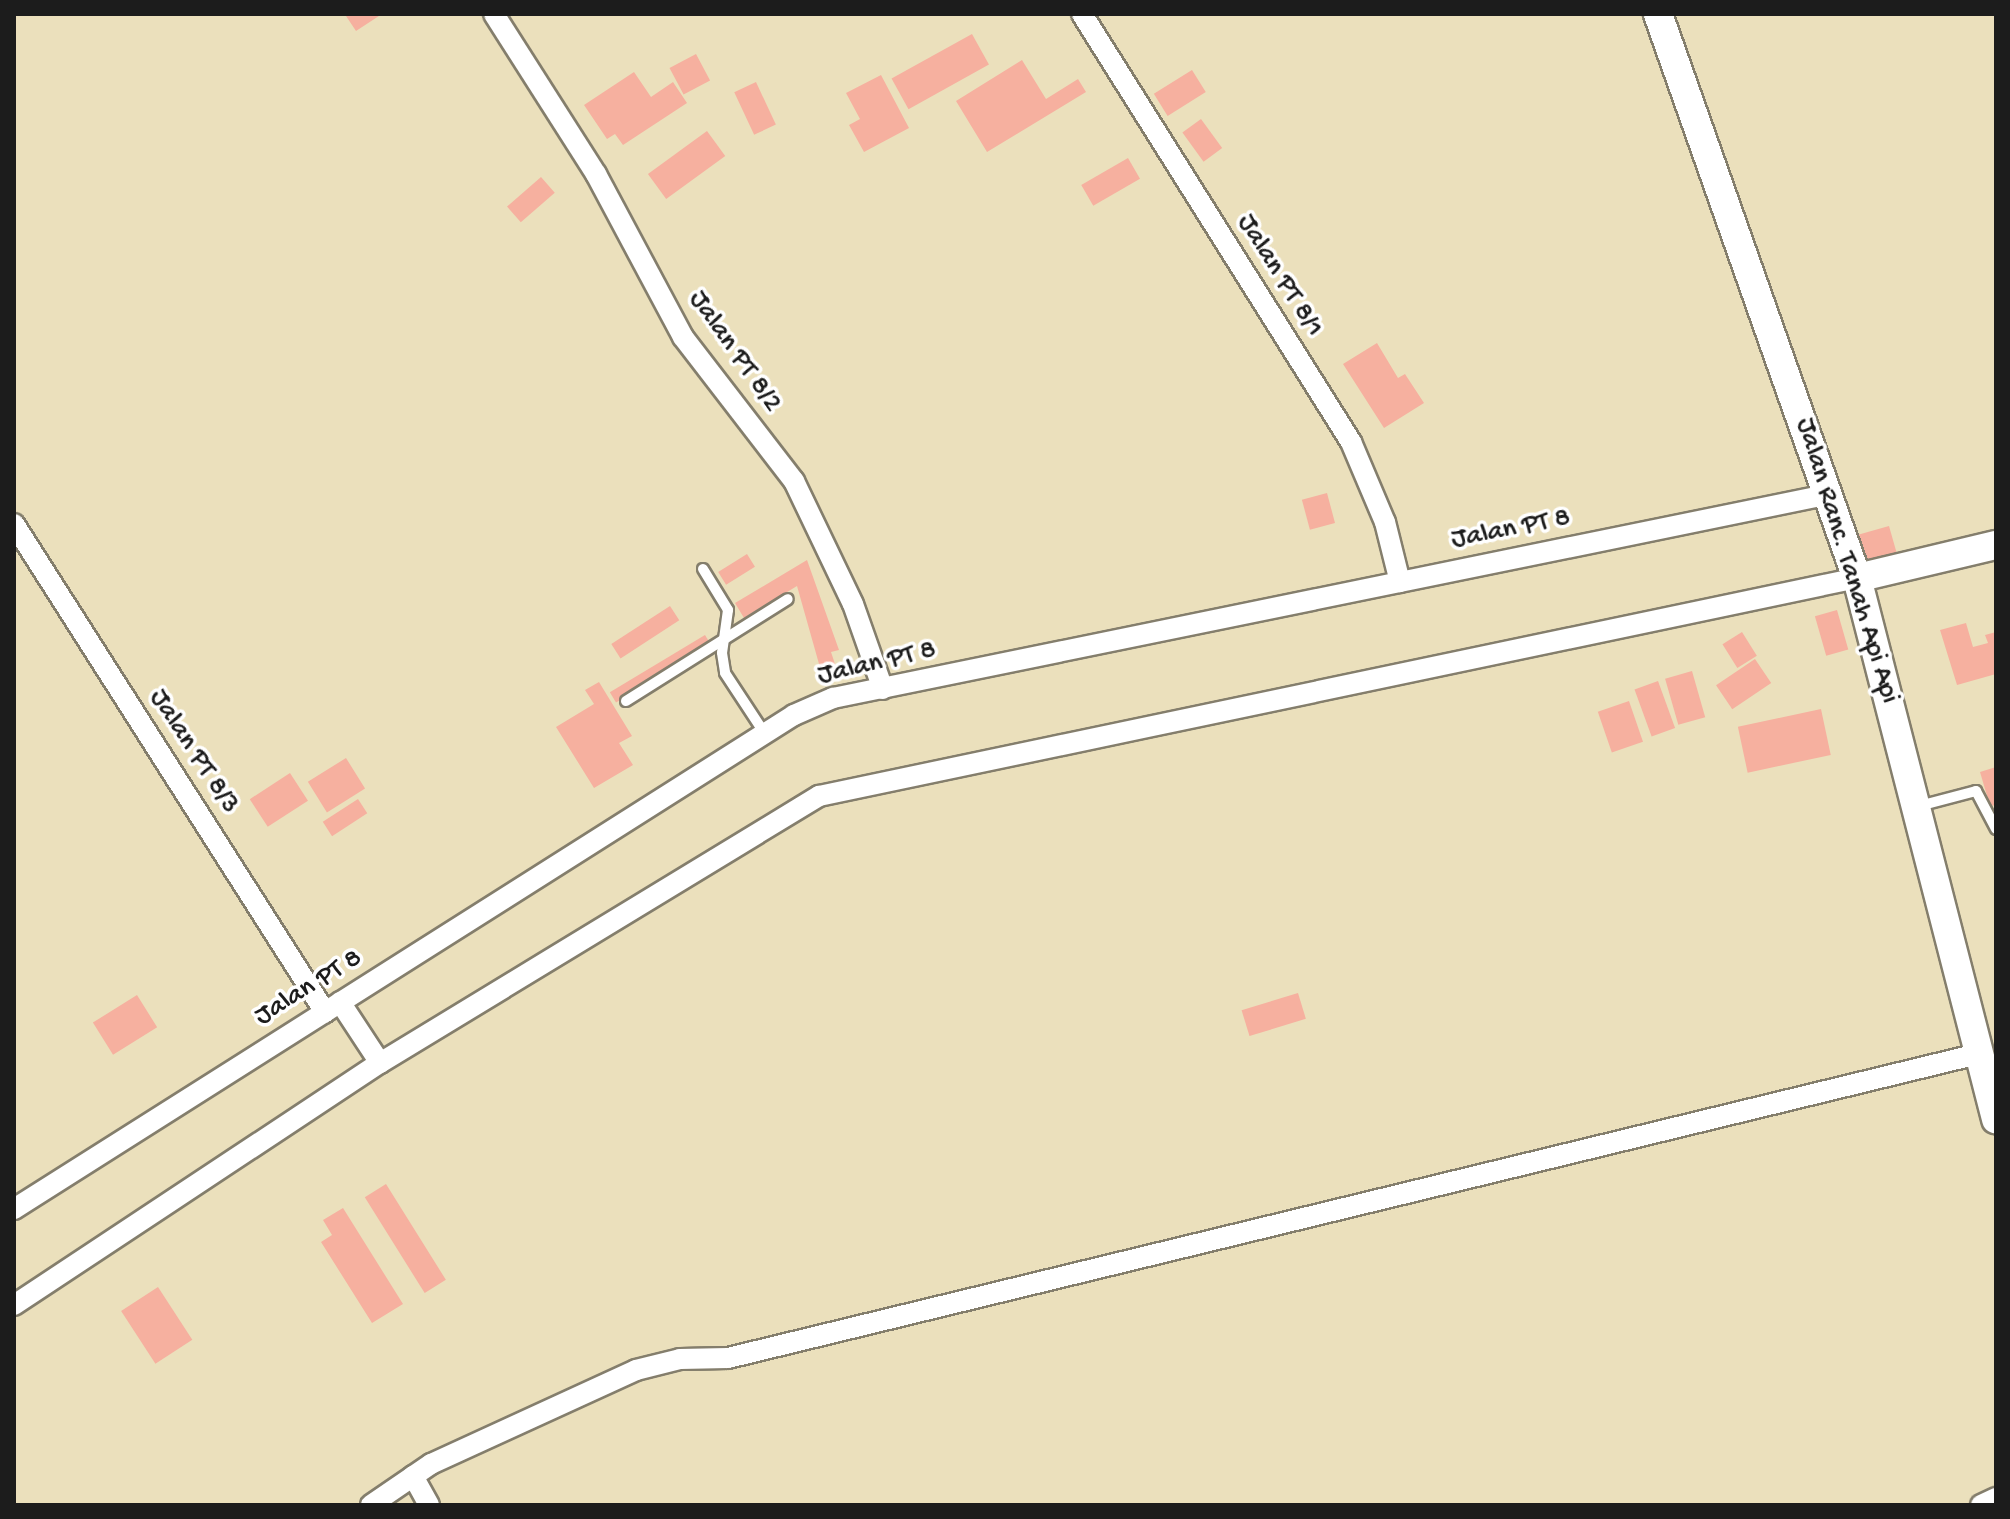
<!DOCTYPE html>
<html>
<head>
<meta charset="utf-8">
<style>
	body { margin:0 }
	#map { position:relative; width:2010px; height:1519px; overflow:hidden; background:#ebe0bc; font-family:"Gochi Hand",sans-serif }
	div>[style] { position:absolute }
	[style*='--x'] { left:calc(var(--x)*1px); top:calc(var(--y)*1px); width:calc(var(--w)*1px); rotate:calc(var(--a)*1deg) }
	.building>* { inset:0; background:#f6b09f; transform-origin:0 0 }
	.roads { filter:drop-shadow(2px 0 #847e6c) drop-shadow(-2px 0 #847e6c) drop-shadow(0 2px #847e6c) drop-shadow(0 -2px #847e6c) }
	.lane>* { height:10px; margin:-5px; padding:0 5px; transform-origin:5px; border-radius:5px; background:#fff }
	.street>* { height:20px; margin:-10px; padding:0 10px; transform-origin:10px; border-radius:10px; background:#fff }
	.secondary>* { height:28px; margin:-14px; padding:0 14px; transform-origin:14px; border-radius:14px; background:#fff }
	span { translate:-50% -50%; white-space:nowrap; text-align:center; line-height:1.15; -webkit-text-stroke:7px #fff; paint-order:stroke }
	.street-label { font-size:28px; color:#1c1c1c }
	.frame { position:absolute; inset:0; border:16px solid #1c1c1c; pointer-events:none }
</style>
</head>
<body>
<div id="map">
	<div class="building">
		<i style="clip-path:polygon(350px 14px,382px 14px,356px 31px,346px 16px)"></i>
		<i style="left:972px;top:34px;width:35px;height:92px;rotate:61deg"></i>
		<i style="left:696px;top:54px;width:30px;height:30px;rotate:62deg"></i>
		<i style="clip-path:polygon(1022px 60px,1046px 99px,1078px 79px,1086px 92px,987px 152px,956px 101px)"></i>
		<i style="left:1192px;top:70px;width:26px;height:45px;rotate:58deg"></i>
		<i style="clip-path:polygon(634px 72px,651px 97px,673px 82px,687px 103px,623px 145px,615px 134px,607px 139px,584px 105px)"></i>
		<i style="clip-path:polygon(881px 75px,909px 128px,864px 152px,849px 125px,860px 119px,846px 93px)"></i>
		<i style="left:756px;top:82px;width:47px;height:24px;rotate:65deg"></i>
		<i style="left:1201px;top:119px;width:36px;height:23px;rotate:54deg"></i>
		<i style="left:707px;top:131px;width:31px;height:73px;rotate:54deg"></i>
		<i style="left:1128px;top:158px;width:24px;height:54px;rotate:60deg"></i>
		<i style="left:541px;top:177px;width:21px;height:45px;rotate:49deg"></i>
		<i style="clip-path:polygon(1377px 343px,1398px 378px,1405px 374px,1424px 403px,1384px 428px,1343px 364px)"></i>
		<i style="left:1327px;top:493px;width:31px;height:26px;rotate:75deg"></i>
		<i style="left:1889px;top:526px;width:29px;height:34px;rotate:74deg"></i>
		<i style="left:747px;top:554px;width:15px;height:34px;rotate:58deg"></i>
		<i style="clip-path:polygon(807px 560px,839px 650px,831px 652px,836px 667px,821px 671px,797px 586px,744px 618px,735px 603px)"></i>
		<i style="left:670px;top:606px;width:17px;height:70px;rotate:57deg"></i>
		<i style="left:1837px;top:610px;width:41px;height:23px;rotate:74deg"></i>
		<i style="clip-path:polygon(1966px 623px,1973px 647px,1988px 643px,1985px 635px,1996px 632px,1996px 674px,1957px 685px,1940px 630px)"></i>
		<i style="left:1742px;top:632px;width:28px;height:23px;rotate:58deg"></i>
		<i style="left:705px;top:635px;width:12px;height:111px;rotate:59deg"></i>
		<i style="left:1755px;top:659px;width:29px;height:47px;rotate:56deg"></i>
		<i style="left:1692px;top:671px;width:48px;height:28px;rotate:74deg"></i>
		<i style="left:1658px;top:681px;width:50px;height:25px;rotate:70deg"></i>
		<i style="clip-path:polygon(599px 682px,632px 736px,619px 743px,633px 765px,594px 788px,556px 727px,594px 704px,585px 690px)"></i>
		<i style="left:1629px;top:701px;width:43px;height:33px;rotate:71deg"></i>
		<i style="left:1821px;top:709px;width:47px;height:85px;rotate:78deg"></i>
		<i style="left:346px;top:758px;width:36px;height:45px;rotate:58deg"></i>
		<i style="clip-path:polygon(1996px 767px,1996px 805px,1990px 806px,1980px 772px)"></i>
		<i style="left:290px;top:773px;width:33px;height:48px;rotate:57deg"></i>
		<i style="left:358px;top:799px;width:17px;height:42px;rotate:57deg"></i>
		<i style="left:1298px;top:993px;width:27px;height:59px;rotate:73deg"></i>
		<i style="left:137px;top:995px;width:38px;height:52px;rotate:58deg"></i>
		<i style="left:386px;top:1184px;width:113px;height:25px;rotate:58deg"></i>
		<i style="clip-path:polygon(343px 1208px,403px 1304px,372px 1323px,321px 1242px,332px 1235px,323px 1220px)"></i>
		<i style="left:158px;top:1287px;width:63px;height:44px;rotate:57deg"></i>
	</div>
	<div class="roads">
		<div class="lane">
			<i style="--x:703;--y:569;--w:48;--a:58.6"></i>
			<i style="--x:728;--y:610;--w:43;--a:97.9"></i>
			<i style="--x:722;--y:653;--w:20;--a:81"></i>
			<i style="--x:725;--y:673;--w:73;--a:56.7"></i>
			<i style="--x:626;--y:701;--w:191;--a:-32.2"></i>
			<i style="--x:1919;--y:806;--w:59;--a:-14.7"></i>
			<i style="--x:1976;--y:791;--w:43;--a:62.2"></i>
		</div>
		<div class="street">
			<i style="--x:494;--y:14;--w:190;--a:57.5"></i>
			<i style="--x:596;--y:174;--w:185;--a:61.9"></i>
			<i style="--x:683;--y:337;--w:182;--a:52.4"></i>
			<i style="--x:794;--y:481;--w:136;--a:64.4"></i>
			<i style="--x:853;--y:604;--w:90;--a:70.6"></i>
			<i style="--x:1082;--y:14;--w:506;--a:57.85"></i>
			<i style="--x:1351;--y:442;--w:87;--a:67"></i>
			<i style="--x:1385;--y:522;--w:62;--a:76"></i>
			<i style="--x:14;--y:524;--w:579;--a:57.49"></i>
			<i style="--x:340;--y:1002;--w:73;--a:56.7"></i>
			<i style="--x:14;--y:1209;--w:923;--a:-32.35"></i>
			<i style="--x:794;--y:715;--w:43;--a:-23.6"></i>
			<i style="--x:833;--y:698;--w:1018;--a:-11.56"></i>
			<i style="--x:14;--y:1305;--w:439;--a:-33.5"></i>
			<i style="--x:380;--y:1063;--w:514;--a:-31.31"></i>
			<i style="--x:819;--y:796;--w:1061;--a:-11.86"></i>
			<i style="--x:413;--y:1476;--w:33;--a:61"></i>
			<i style="--x:371;--y:1505;--w:73;--a:-34.3"></i>
			<i style="--x:431;--y:1464;--w:226;--a:-24.6"></i>
			<i style="--x:636;--y:1370;--w:45;--a:-14"></i>
			<i style="--x:680;--y:1359;--w:48;--a:-1.2"></i>
			<i style="--x:728;--y:1358;--w:1291;--a:-13.67"></i>
			<i style="--x:1981;--y:1505;--w:17;--a:-25"></i>
		</div>
		<div class="secondary">
			<i style="--x:1658;--y:14;--w:598;--a:70.57"></i>
			<i style="--x:1857;--y:578;--w:559;--a:75.59"></i>
			<i style="--x:1857;--y:578;--w:143;--a:-13.4"></i>
		</div>
	</div>
	<div class="street-label">
		<span style="left:1279px;top:276px;rotate:58deg">Jalan PT 8/1</span>
		<span style="left:734px;top:352px;rotate:55deg">Jalan PT 8/2</span>
		<span style="left:1511px;top:530px;rotate:-11deg">Jalan PT 8</span>
		<span style="left:1846px;top:561px;rotate:73deg">Jalan Ranc. Tanah Api Api</span>
		<span style="left:877px;top:664px;rotate:-13deg">Jalan PT 8</span>
		<span style="left:193px;top:752px;rotate:57deg">Jalan PT 8/3</span>
		<span style="left:309px;top:988px;rotate:-32deg">Jalan PT 8</span>
	</div>
	<div class="frame"></div>
</div>
</body>
</html>
